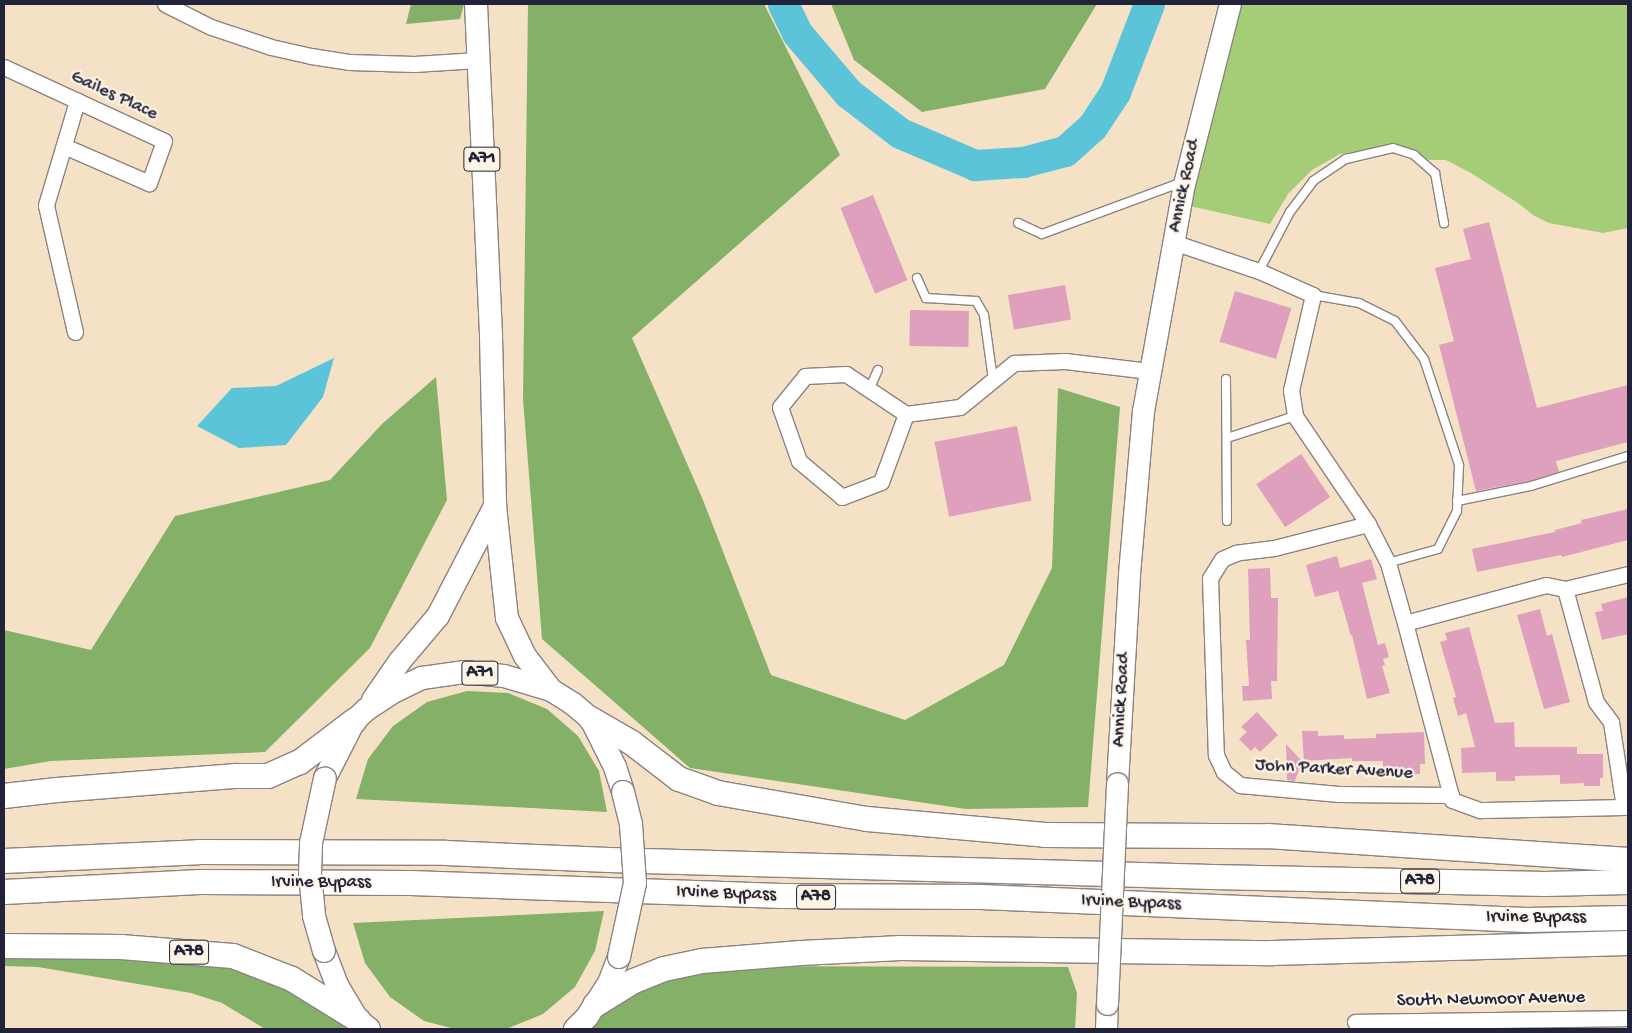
<!DOCTYPE html>
<html>
<head>
<meta charset="utf-8">
<style>
	body { margin:0 }
	#map { position:relative; width:1632px; height:1033px; overflow:hidden; background:#f5e2c6; font-family:"Gochi Hand",sans-serif }
	div>[style] { position:absolute }
	[style*='--x'] { left:calc(var(--x)*1px); top:calc(var(--y)*1px); width:calc(var(--w)*1px); rotate:calc(var(--a)*1deg) }
	.green>* { inset:0; background:#a5cc76 }
	.forest>* { inset:0; background:#84b067 }
	.water>* { inset:0; background:#5bc4d8 }
	.river>* { height:31px; margin:-15.5px; padding:0 15.5px; transform-origin:15.5px; border-radius:15.5px; background:#5bc4d8 }
	.building>* { inset:0; background:#dea0bc; transform-origin:0 0 }
	.roads { filter:drop-shadow(1px 0 #8c8280) drop-shadow(-1px 0 #8c8280) drop-shadow(0 1px #8c8280) drop-shadow(0 -1px #8c8280) }
	.service>* { height:8px; margin:-4px; padding:0 4px; transform-origin:4px; border-radius:4px; background:#fff }
	.minor>* { height:15px; margin:-7.5px; padding:0 7.5px; transform-origin:7.5px; border-radius:7.5px; background:#fff }
	.secondary>* { height:21px; margin:-10.5px; padding:0 10.5px; transform-origin:10.5px; border-radius:10.5px; background:#fff }
	.primary>* { height:22px; margin:-11px; padding:0 11px; transform-origin:11px; border-radius:11px; background:#fff }
	.trunk>* { height:24px; margin:-12px; padding:0 12px; transform-origin:12px; border-radius:12px; background:#fff }
	.bridges { filter:drop-shadow(1px 0 #8c8280) drop-shadow(-1px 0 #8c8280) drop-shadow(0 1px #8c8280) drop-shadow(0 -1px #8c8280) }
	.secondary-bridge>* { height:21px; margin:-10.5px; padding:0 10.5px; transform-origin:10.5px; border-radius:10.5px; background:#fff }
	.primary-bridge>* { height:22px; margin:-11px; padding:0 11px; transform-origin:11px; border-radius:11px; background:#fff }
	span { translate:-50% -50%; white-space:nowrap; text-align:center; line-height:1.15; -webkit-text-stroke:4.5px #fcf5e5; paint-order:stroke }
	.shield-label span { padding:1px 4px; background:#fcf5e5; border:1px solid; border-radius:4px; -webkit-text-stroke-width:0 }
	.shield-label { font-size:18px; color:#22223b; font-weight:700 }
	.street-label { font-size:19px; color:#22223b }
	.frame { position:absolute; inset:0; border:5px solid #22223b; pointer-events:none }
</style>
</head>
<body>
<div id="map">
	<div class="green">
		<i style="clip-path:polygon(1241px 4px,1628px 4px,1628px 228px,1603px 233px,1549px 223px,1533px 215px,1518px 203px,1471px 173px,1446px 160px,1429px 160px,1407px 152px,1384px 148px,1340px 154px,1312px 170px,1288px 194px,1270px 224px,1190px 206px)"></i>
	</div>
	<div class="forest">
		<i style="clip-path:polygon(411px 4px,464px 4px,460px 19px,406px 24px)"></i>
		<i style="clip-path:polygon(528px 4px,764px 4px,840px 155px,632px 338px,703px 500px,771px 675px,905px 720px,1004px 665px,1052px 568px,1058px 388px,1120px 407px,1088px 807px,966px 809px,690px 768px,542px 639px,523px 399px)"></i>
		<i style="clip-path:polygon(831px 4px,1097px 4px,1045px 89px,922px 112px,854px 60px)"></i>
		<i style="clip-path:polygon(436px 377px,447px 500px,370px 648px,265px 752px,51px 761px,4px 769px,4px 630px,91px 650px,175px 516px,330px 480px,382px 424px)"></i>
		<i style="clip-path:polygon(467px 691px,508px 693px,547px 709px,578px 736px,599px 771px,607px 812px,356px 799px,368px 759px,393px 726px,427px 702px)"></i>
		<i style="clip-path:polygon(604px 911px,595px 951px,575px 987px,543px 1014px,506px 1029px,455px 1029px,424px 1021px,390px 997px,365px 963px,353px 923px)"></i>
		<i style="clip-path:polygon(4px 948px,264px 970px,347px 1029px,265px 1029px,222px 1003px,191px 993px,38px 967px,4px 966px)"></i>
		<i style="clip-path:polygon(678px 966px,1068px 967px,1077px 993px,1075px 1029px,590px 1029px,603px 1008px)"></i>
	</div>
	<div class="water">
		<i style="clip-path:polygon(334px 358px,323px 397px,286px 445px,239px 448px,197px 426px,232px 388px,276px 386px)"></i>
	</div>
	<div class="river">
		<i style="--x:783;--y:4;--w:32;--a:64"></i>
		<i style="--x:797;--y:33;--w:79;--a:49.6"></i>
		<i style="--x:848;--y:93;--w:66;--a:37.6"></i>
		<i style="--x:900;--y:133;--w:82;--a:23.1"></i>
		<i style="--x:975;--y:165;--w:48;--a:-3.6"></i>
		<i style="--x:1023;--y:162;--w:43;--a:-14.7"></i>
		<i style="--x:1065;--y:151;--w:36;--a:-42"></i>
		<i style="--x:1092;--y:127;--w:42;--a:-56.7"></i>
		<i style="--x:1115;--y:92;--w:94;--a:-68.9"></i>
	</div>
	<div class="building">
		<i style="left:873px;top:195px;width:92px;height:35px;rotate:68deg"></i>
		<i style="clip-path:polygon(1489px 222px,1537px 408px,1628px 385px,1628px 442px,1556px 461px,1559px 472px,1530px 481px,1476px 491px,1439px 345px,1454px 341px,1435px 268px,1471px 259px,1463px 229px)"></i>
		<i style="left:1065px;top:285px;width:35px;height:58px;rotate:80deg"></i>
		<i style="left:1235px;top:291px;width:59px;height:53px;rotate:17deg"></i>
		<i style="left:910px;top:310px;width:59px;height:36px;rotate:1deg"></i>
		<i style="left:1017px;top:426px;width:76px;height:84px;rotate:79deg"></i>
		<i style="left:1301px;top:454px;width:52px;height:54px;rotate:56deg"></i>
		<i style="clip-path:polygon(1628px 509px,1628px 540px,1562px 557px,1561px 555px,1477px 572px,1472px 549px,1555px 532px,1555px 530px,1582px 523px,1581px 520px)"></i>
		<i style="clip-path:polygon(1337px 556px,1340px 568px,1371px 559px,1377px 579px,1362px 583px,1378px 645px,1385px 643px,1389px 657px,1383px 659px,1385px 665px,1382px 666px,1390px 693px,1367px 699px,1352px 635px,1351px 636px,1338px 591px,1315px 597px,1306px 565px)"></i>
		<i style="clip-path:polygon(1270px 568px,1271px 598px,1278px 598px,1277px 681px,1271px 681px,1272px 699px,1243px 701px,1242px 686px,1249px 686px,1246px 640px,1250px 640px,1248px 569px)"></i>
		<i style="clip-path:polygon(1628px 597px,1628px 634px,1602px 640px,1595px 612px,1603px 611px,1601px 604px)"></i>
		<i style="clip-path:polygon(1540px 609px,1547px 636px,1552px 634px,1570px 702px,1544px 709px,1517px 615px)"></i>
		<i style="clip-path:polygon(1469px 627px,1495px 723px,1514px 722px,1515px 747px,1577px 747px,1577px 754px,1603px 754px,1603px 778px,1600px 778px,1600px 786px,1584px 786px,1584px 783px,1560px 784px,1560px 775px,1515px 776px,1515px 781px,1496px 781px,1496px 772px,1462px 773px,1461px 748px,1475px 747px,1466px 713px,1458px 716px,1453px 698px,1456px 697px,1440px 642px,1447px 640px,1445px 633px)"></i>
		<i style="clip-path:polygon(1257px 712px,1278px 735px,1260px 752px,1255px 747px,1251px 751px,1239px 739px,1247px 732px,1241px 727px)"></i>
		<i style="clip-path:polygon(1302px 731px,1318px 731px,1318px 736px,1344px 735px,1344px 739px,1376px 738px,1376px 734px,1424px 732px,1425px 764px,1420px 764px,1420px 774px,1405px 774px,1405px 771px,1383px 771px,1383px 761px,1352px 761px,1352px 758px,1304px 761px)"></i>
		<i style="clip-path:polygon(1286px 744px,1302px 761px,1295px 781px,1287px 780px)"></i>
	</div>
	<div class="roads">
		<div class="service">
			<i style="--x:1018;--y:223;--w:26;--a:25"></i>
			<i style="--x:1042;--y:234;--w:147;--a:-20.3"></i>
			<i style="--x:1259;--y:271;--w:67;--a:-62.3"></i>
			<i style="--x:1290;--y:212;--w:39;--a:-53"></i>
			<i style="--x:1313;--y:181;--w:40;--a:-34"></i>
			<i style="--x:1346;--y:159;--w:48;--a:-13.2"></i>
			<i style="--x:1393;--y:148;--w:22;--a:18"></i>
			<i style="--x:1414;--y:155;--w:28;--a:41"></i>
			<i style="--x:1435;--y:173;--w:51;--a:79.8"></i>
			<i style="--x:917;--y:278;--w:22;--a:66"></i>
			<i style="--x:926;--y:298;--w:50;--a:3.4"></i>
			<i style="--x:976;--y:301;--w:16;--a:60"></i>
			<i style="--x:984;--y:315;--w:66;--a:82.1"></i>
			<i style="--x:1313;--y:295;--w:47;--a:9.9"></i>
			<i style="--x:1359;--y:303;--w:40;--a:26.6"></i>
			<i style="--x:1395;--y:321;--w:48;--a:52.7"></i>
			<i style="--x:1424;--y:359;--w:112;--a:71.7"></i>
			<i style="--x:1459;--y:465;--w:46;--a:92.5"></i>
			<i style="--x:1457;--y:511;--w:42;--a:116.6"></i>
			<i style="--x:1438;--y:549;--w:52;--a:164.4"></i>
			<i style="--x:1226;--y:379;--w:142;--a:89.6"></i>
			<i style="--x:869;--y:390;--w:22;--a:-66"></i>
			<i style="--x:1227;--y:438;--w:71;--a:-17.9"></i>
			<i style="--x:1457;--y:501;--w:76;--a:-11.5"></i>
			<i style="--x:1531;--y:486;--w:102;--a:-17.2"></i>
		</div>
		<div class="minor">
			<i style="--x:165;--y:4;--w:51;--a:26.6"></i>
			<i style="--x:211;--y:27;--w:63;--a:18.4"></i>
			<i style="--x:271;--y:47;--w:41;--a:12.7"></i>
			<i style="--x:311;--y:56;--w:38;--a:9"></i>
			<i style="--x:349;--y:62;--w:65;--a:1.8"></i>
			<i style="--x:414;--y:64;--w:64;--a:-3.6"></i>
			<i style="--x:4;--y:67;--w:176;--a:24.8"></i>
			<i style="--x:164;--y:141;--w:45;--a:109.7"></i>
			<i style="--x:149;--y:183;--w:93;--a:-156.5"></i>
			<i style="--x:1173;--y:242;--w:91;--a:18.6"></i>
			<i style="--x:1259;--y:271;--w:59;--a:24"></i>
			<i style="--x:1313;--y:295;--w:98;--a:103"></i>
			<i style="--x:1291;--y:390;--w:26;--a:81"></i>
			<i style="--x:1295;--y:416;--w:130;--a:55.9"></i>
			<i style="--x:1368;--y:524;--w:44;--a:62.9"></i>
			<i style="--x:1388;--y:563;--w:62;--a:74.2"></i>
			<i style="--x:1405;--y:623;--w:146;--a:-15.1"></i>
			<i style="--x:1546;--y:585;--w:19;--a:12"></i>
			<i style="--x:1565;--y:589;--w:65;--a:-13.4"></i>
			<i style="--x:75;--y:332;--w:130;--a:-102.9"></i>
			<i style="--x:46;--y:205;--w:109;--a:-73.4"></i>
			<i style="--x:906;--y:414;--w:72;--a:110.2"></i>
			<i style="--x:881;--y:482;--w:42;--a:159"></i>
			<i style="--x:842;--y:497;--w:56;--a:-140.1"></i>
			<i style="--x:799;--y:461;--w:57;--a:-109.4"></i>
			<i style="--x:780;--y:407;--w:40;--a:-51"></i>
			<i style="--x:805;--y:376;--w:41;--a:-2.8"></i>
			<i style="--x:846;--y:374;--w:72;--a:33.7"></i>
			<i style="--x:906;--y:414;--w:54;--a:-7.4"></i>
			<i style="--x:960;--y:407;--w:70;--a:-39.2"></i>
			<i style="--x:1014;--y:363;--w:51;--a:-2.2"></i>
			<i style="--x:1065;--y:361;--w:85;--a:6.8"></i>
			<i style="--x:1368;--y:524;--w:97;--a:165.7"></i>
			<i style="--x:1274;--y:548;--w:38;--a:173"></i>
			<i style="--x:1236;--y:553;--w:15;--a:157"></i>
			<i style="--x:1222;--y:559;--w:22;--a:122"></i>
			<i style="--x:1210;--y:578;--w:177;--a:88.1"></i>
			<i style="--x:1216;--y:755;--w:19;--a:65"></i>
			<i style="--x:1224;--y:772;--w:21;--a:39"></i>
			<i style="--x:1240;--y:785;--w:99;--a:5.2"></i>
			<i style="--x:1339;--y:794;--w:112;--a:0.5"></i>
			<i style="--x:1565;--y:589;--w:117;--a:74.7"></i>
			<i style="--x:1596;--y:702;--w:25;--a:53"></i>
			<i style="--x:1611;--y:722;--w:86;--a:81.3"></i>
			<i style="--x:1405;--y:623;--w:183;--a:75.1"></i>
			<i style="--x:1452;--y:800;--w:30;--a:20"></i>
			<i style="--x:1480;--y:810;--w:148;--a:-1.2"></i>
			<i style="--x:1355;--y:1022;--w:273;--a:-0.8"></i>
		</div>
		<div class="secondary">
			<i style="--x:1117;--y:783;--w:209;--a:-86.7"></i>
			<i style="--x:1129;--y:574;--w:164;--a:-85.1"></i>
			<i style="--x:1143;--y:411;--w:231;--a:-79.8"></i>
			<i style="--x:1184;--y:184;--w:186;--a:-75.7"></i>
			<i style="--x:1106;--y:1029;--w:25;--a:-88"></i>
		</div>
		<div class="primary">
			<i style="--x:476;--y:4;--w:333;--a:87.4"></i>
			<i style="--x:491;--y:337;--w:169;--a:88.6"></i>
			<i style="--x:495;--y:506;--w:113;--a:83.9"></i>
			<i style="--x:507;--y:618;--w:42;--a:64.7"></i>
			<i style="--x:525;--y:656;--w:43;--a:52.6"></i>
			<i style="--x:373;--y:700;--w:47;--a:-55.3"></i>
			<i style="--x:400;--y:661;--w:59;--a:-49.8"></i>
			<i style="--x:438;--y:616;--w:124;--a:-62.6"></i>
			<i style="--x:325;--y:778;--w:64;--a:-63"></i>
			<i style="--x:354;--y:721;--w:18;--a:-43"></i>
			<i style="--x:367;--y:709;--w:33;--a:-33"></i>
			<i style="--x:395;--y:691;--w:30;--a:-26"></i>
			<i style="--x:422;--y:678;--w:42;--a:-8.1"></i>
			<i style="--x:464;--y:672;--w:40;--a:5.7"></i>
			<i style="--x:504;--y:676;--w:49;--a:16.6"></i>
			<i style="--x:551;--y:690;--w:25;--a:32"></i>
			<i style="--x:572;--y:703;--w:25;--a:40"></i>
			<i style="--x:591;--y:719;--w:54;--a:63.4"></i>
			<i style="--x:615;--y:767;--w:26;--a:72"></i>
			<i style="--x:324;--y:951;--w:39;--a:69"></i>
			<i style="--x:338;--y:987;--w:39;--a:59"></i>
			<i style="--x:358;--y:1020;--w:14;--a:39"></i>
			<i style="--x:575;--y:1029;--w:17;--a:-45"></i>
			<i style="--x:587;--y:1017;--w:40;--a:-57.1"></i>
			<i style="--x:609;--y:983;--w:28;--a:-69"></i>
		</div>
		<div class="trunk">
			<i style="--x:591;--y:719;--w:48;--a:30.3"></i>
			<i style="--x:632;--y:743;--w:59;--a:37.5"></i>
			<i style="--x:679;--y:779;--w:41;--a:19.7"></i>
			<i style="--x:718;--y:793;--w:151;--a:9.9"></i>
			<i style="--x:867;--y:819;--w:179;--a:5.1"></i>
			<i style="--x:1045;--y:835;--w:223;--a:0.3"></i>
			<i style="--x:1268;--y:836;--w:361;--a:3.8"></i>
			<i style="--x:4;--y:796;--w:53;--a:-6.5"></i>
			<i style="--x:57;--y:790;--w:180;--a:-4.5"></i>
			<i style="--x:236;--y:776;--w:32;--a:0"></i>
			<i style="--x:268;--y:776;--w:35;--a:-24"></i>
			<i style="--x:300;--y:762;--w:68;--a:-37.2"></i>
			<i style="--x:4;--y:861;--w:195;--a:-2.6"></i>
			<i style="--x:199;--y:852;--w:247;--a:0.2"></i>
			<i style="--x:446;--y:853;--w:163;--a:2.5"></i>
			<i style="--x:609;--y:860;--w:603;--a:1.61"></i>
			<i style="--x:1212;--y:877;--w:333;--a:1.2"></i>
			<i style="--x:1545;--y:884;--w:83;--a:-1.4"></i>
			<i style="--x:4;--y:892;--w:196;--a:-2.9"></i>
			<i style="--x:200;--y:882;--w:211;--a:0.3"></i>
			<i style="--x:411;--y:883;--w:371;--a:2"></i>
			<i style="--x:782;--y:896;--w:199;--a:0.3"></i>
			<i style="--x:981;--y:897;--w:546;--a:2.41"></i>
			<i style="--x:1527;--y:920;--w:101;--a:-1.1"></i>
			<i style="--x:4;--y:946;--w:117;--a:0.5"></i>
			<i style="--x:121;--y:947;--w:112;--a:4.6"></i>
			<i style="--x:233;--y:956;--w:63;--a:21.3"></i>
			<i style="--x:292;--y:979;--w:78;--a:31.8"></i>
			<i style="--x:595;--y:1005;--w:46;--a:-31.6"></i>
			<i style="--x:634;--y:981;--w:32;--a:-22"></i>
			<i style="--x:664;--y:969;--w:39;--a:-12"></i>
			<i style="--x:702;--y:961;--w:99;--a:-4.6"></i>
			<i style="--x:801;--y:953;--w:100;--a:-2.9"></i>
			<i style="--x:901;--y:948;--w:371;--a:0.8"></i>
			<i style="--x:1272;--y:953;--w:356;--a:-1.6"></i>
		</div>
	</div>
	<div class="bridges">
		<div class="secondary-bridge">
			<i style="--x:1107;--y:1004;--w:221;--a:-87.4"></i>
		</div>
		<div class="primary-bridge">
			<i style="--x:324;--y:951;--w:37;--a:-106"></i>
			<i style="--x:314;--y:915;--w:41;--a:-95.6"></i>
			<i style="--x:310;--y:874;--w:31;--a:-88"></i>
			<i style="--x:311;--y:843;--w:66;--a:-77.8"></i>
			<i style="--x:619;--y:957;--w:76;--a:-77.8"></i>
			<i style="--x:635;--y:883;--w:59;--a:-93.9"></i>
			<i style="--x:631;--y:824;--w:33;--a:-104"></i>
		</div>
	</div>
	<div class="shield-label">
		<span style="left:482px;top:159px">A71</span>
		<span style="left:480px;top:673px">A71</span>
		<span style="left:1420px;top:881px">A78</span>
		<span style="left:816px;top:897px">A78</span>
		<span style="left:189px;top:952px">A78</span>
	</div>
	<div class="street-label">
		<span style="left:114px;top:96px;rotate:25deg">Gailes Place</span>
		<span style="left:1185px;top:186px;rotate:-78deg">Annick Road</span>
		<span style="left:1122px;top:700px;rotate:-87deg">Annick Road</span>
		<span style="left:1334px;top:770px;rotate:3deg">John Parker Avenue</span>
		<span style="left:321px;top:883px">Irvine Bypass</span>
		<span style="left:726px;top:894px;rotate:2deg">Irvine Bypass</span>
		<span style="left:1131px;top:903px;rotate:2deg">Irvine Bypass</span>
		<span style="left:1536px;top:918px">Irvine Bypass</span>
		<span style="left:1491px;top:1000px;rotate:-1deg">South Newmoor Avenue</span>
	</div>
	<div class="frame"></div>
</div>
</body>
</html>
